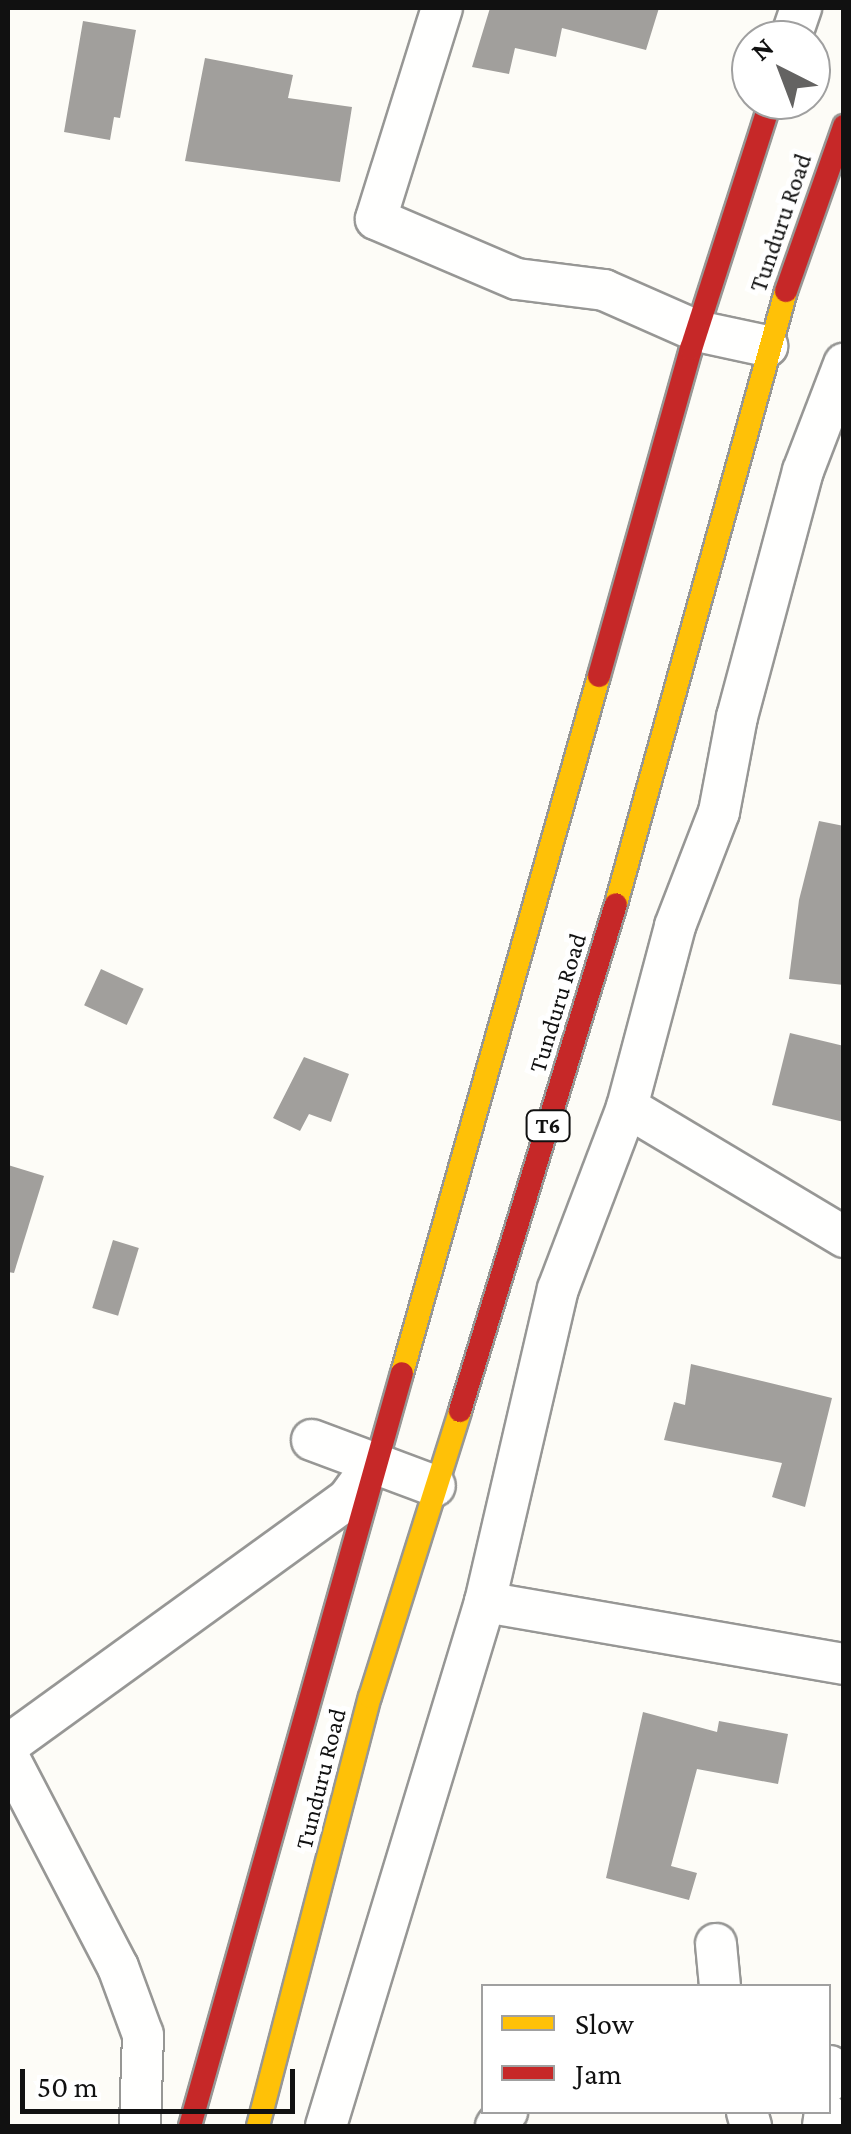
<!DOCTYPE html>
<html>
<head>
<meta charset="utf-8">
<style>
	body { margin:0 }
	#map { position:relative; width:851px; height:2134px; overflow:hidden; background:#fdfcf7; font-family:"Crimson Pro",serif }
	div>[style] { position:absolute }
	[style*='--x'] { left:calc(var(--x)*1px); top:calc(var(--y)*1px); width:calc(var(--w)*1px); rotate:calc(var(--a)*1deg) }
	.building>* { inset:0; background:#a19f9c; transform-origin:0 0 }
	.roads { filter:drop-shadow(2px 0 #979795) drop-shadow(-2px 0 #979795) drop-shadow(0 2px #979795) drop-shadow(0 -2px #979795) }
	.street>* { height:40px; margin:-20px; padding:0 20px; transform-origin:20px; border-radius:20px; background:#fffffe }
	.slow>* { height:22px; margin:-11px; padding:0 11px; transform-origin:11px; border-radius:11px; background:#ffc107 }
	.jam>* { height:22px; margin:-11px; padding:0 11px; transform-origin:11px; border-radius:11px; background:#c62828 }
	span { translate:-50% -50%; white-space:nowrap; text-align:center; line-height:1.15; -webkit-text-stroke:10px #fff; paint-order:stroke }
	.shield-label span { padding:2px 8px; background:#fff; border:2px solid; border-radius:8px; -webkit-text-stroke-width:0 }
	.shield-label { font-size:22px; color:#111; font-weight:700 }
	.street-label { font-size:25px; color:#111 }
	.frame { position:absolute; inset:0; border:10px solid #111; pointer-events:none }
	.legend { position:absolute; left:481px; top:1984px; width:350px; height:130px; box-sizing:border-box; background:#fff; border:2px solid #a0a0a0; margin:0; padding:12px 18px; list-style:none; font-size:30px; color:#111 }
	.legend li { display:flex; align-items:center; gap:20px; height:50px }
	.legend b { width:50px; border:2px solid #a0a0a0 }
	.north { position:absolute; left:731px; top:20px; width:100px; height:100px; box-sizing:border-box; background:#fff; border:2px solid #a0a0a0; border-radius:50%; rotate:318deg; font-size:28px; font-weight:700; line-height:40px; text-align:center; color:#111 }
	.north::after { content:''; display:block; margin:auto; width:35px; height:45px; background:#646362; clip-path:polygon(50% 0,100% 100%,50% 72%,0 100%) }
	.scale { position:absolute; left:20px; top:2069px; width:275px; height:45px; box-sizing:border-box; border:5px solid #111; border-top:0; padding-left:12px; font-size:30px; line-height:35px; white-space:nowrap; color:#111; -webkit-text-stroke:8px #fff; paint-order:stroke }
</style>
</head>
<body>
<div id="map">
	<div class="building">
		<i style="clip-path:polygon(490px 8px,659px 8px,646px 50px,562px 28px,556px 57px,515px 48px,509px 74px,472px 67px)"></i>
		<i style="clip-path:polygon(83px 21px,136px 30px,120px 118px,114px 117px,110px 140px,64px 132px)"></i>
		<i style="clip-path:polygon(205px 58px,293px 75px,288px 98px,352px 107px,340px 182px,185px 161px)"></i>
		<i style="clip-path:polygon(819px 821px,844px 826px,844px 985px,789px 979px,799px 900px)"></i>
		<i style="left:101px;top:969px;width:47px;height:40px;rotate:25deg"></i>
		<i style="clip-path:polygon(790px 1033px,844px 1046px,844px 1122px,772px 1105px)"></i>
		<i style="clip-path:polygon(304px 1057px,349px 1074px,331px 1122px,309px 1114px,300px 1131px,273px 1118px)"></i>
		<i style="clip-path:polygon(8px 1165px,44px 1176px,14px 1273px,8px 1272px)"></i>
		<i style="left:113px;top:1240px;width:27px;height:71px;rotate:17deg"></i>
		<i style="clip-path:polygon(691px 1364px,832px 1398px,805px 1507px,772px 1497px,782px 1463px,664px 1440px,674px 1402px,685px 1405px)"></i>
		<i style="clip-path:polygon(643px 1712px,717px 1732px,719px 1721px,788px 1734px,778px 1784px,697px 1769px,671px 1866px,697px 1873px,689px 1900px,606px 1878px)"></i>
	</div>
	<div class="roads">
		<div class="street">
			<i style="--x:442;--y:8;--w:221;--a:107.4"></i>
			<i style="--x:376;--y:219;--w:153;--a:23.1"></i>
			<i style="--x:517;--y:279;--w:88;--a:7.2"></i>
			<i style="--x:604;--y:290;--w:102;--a:23.8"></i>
			<i style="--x:697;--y:331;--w:72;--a:12.1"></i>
			<i style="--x:790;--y:40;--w:34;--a:-71"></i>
			<i style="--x:627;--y:1107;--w:253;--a:30.9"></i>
			<i style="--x:312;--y:1440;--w:131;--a:20.5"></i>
			<i style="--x:485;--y:1602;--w:364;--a:9.8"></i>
			<i style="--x:8;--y:1745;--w:418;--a:-35.9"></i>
			<i style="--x:347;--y:1500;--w:37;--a:-54"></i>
			<i style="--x:8;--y:1756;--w:238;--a:62.5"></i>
			<i style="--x:118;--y:1967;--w:72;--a:69.8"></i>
			<i style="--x:143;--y:2035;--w:91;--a:91.9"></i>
			<i style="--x:716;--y:1944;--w:42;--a:84.6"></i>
			<i style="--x:828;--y:2082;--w:16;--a:-83"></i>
			<i style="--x:747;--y:2112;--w:15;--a:74"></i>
			<i style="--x:326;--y:2126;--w:548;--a:-73.12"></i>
			<i style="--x:485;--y:1602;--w:321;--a:-76.9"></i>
			<i style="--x:558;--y:1289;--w:195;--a:-69.2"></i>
			<i style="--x:627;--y:1107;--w:187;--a:-75.1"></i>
			<i style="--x:675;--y:926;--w:122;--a:-68.9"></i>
			<i style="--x:719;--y:812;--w:97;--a:-79.3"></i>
			<i style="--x:737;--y:717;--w:255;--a:-75"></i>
			<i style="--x:803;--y:471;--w:115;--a:-69"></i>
			<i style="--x:496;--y:2126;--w:18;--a:-52"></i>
			<i style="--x:823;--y:2126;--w:14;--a:-82"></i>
		</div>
		<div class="slow">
			<i style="--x:616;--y:904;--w:636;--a:-74.5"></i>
			<i style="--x:402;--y:1373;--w:724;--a:-74.22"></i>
			<i style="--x:258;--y:2126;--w:443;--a:-75.4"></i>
			<i style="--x:370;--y:1697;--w:300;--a:-72.5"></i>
		</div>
		<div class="jam">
			<i style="--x:786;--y:291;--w:175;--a:-70.6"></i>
			<i style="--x:599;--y:676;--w:340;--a:-74.3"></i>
			<i style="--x:691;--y:349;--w:262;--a:-72.2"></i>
			<i style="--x:460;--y:1411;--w:530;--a:-72.9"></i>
			<i style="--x:190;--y:2126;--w:782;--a:-74.28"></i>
		</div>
	</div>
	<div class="shield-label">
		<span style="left:548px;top:1126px">T6</span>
	</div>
	<div class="street-label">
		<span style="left:781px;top:223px;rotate:-71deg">Tunduru Road</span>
		<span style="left:558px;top:1003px;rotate:-73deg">Tunduru Road</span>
		<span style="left:321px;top:1779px;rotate:-76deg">Tunduru Road</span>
	</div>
	<div class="frame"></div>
	<ul class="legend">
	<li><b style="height:12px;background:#ffc107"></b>Slow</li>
	<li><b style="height:12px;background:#c62828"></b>Jam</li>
	</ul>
	<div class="north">N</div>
	<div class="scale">50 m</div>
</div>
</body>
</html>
